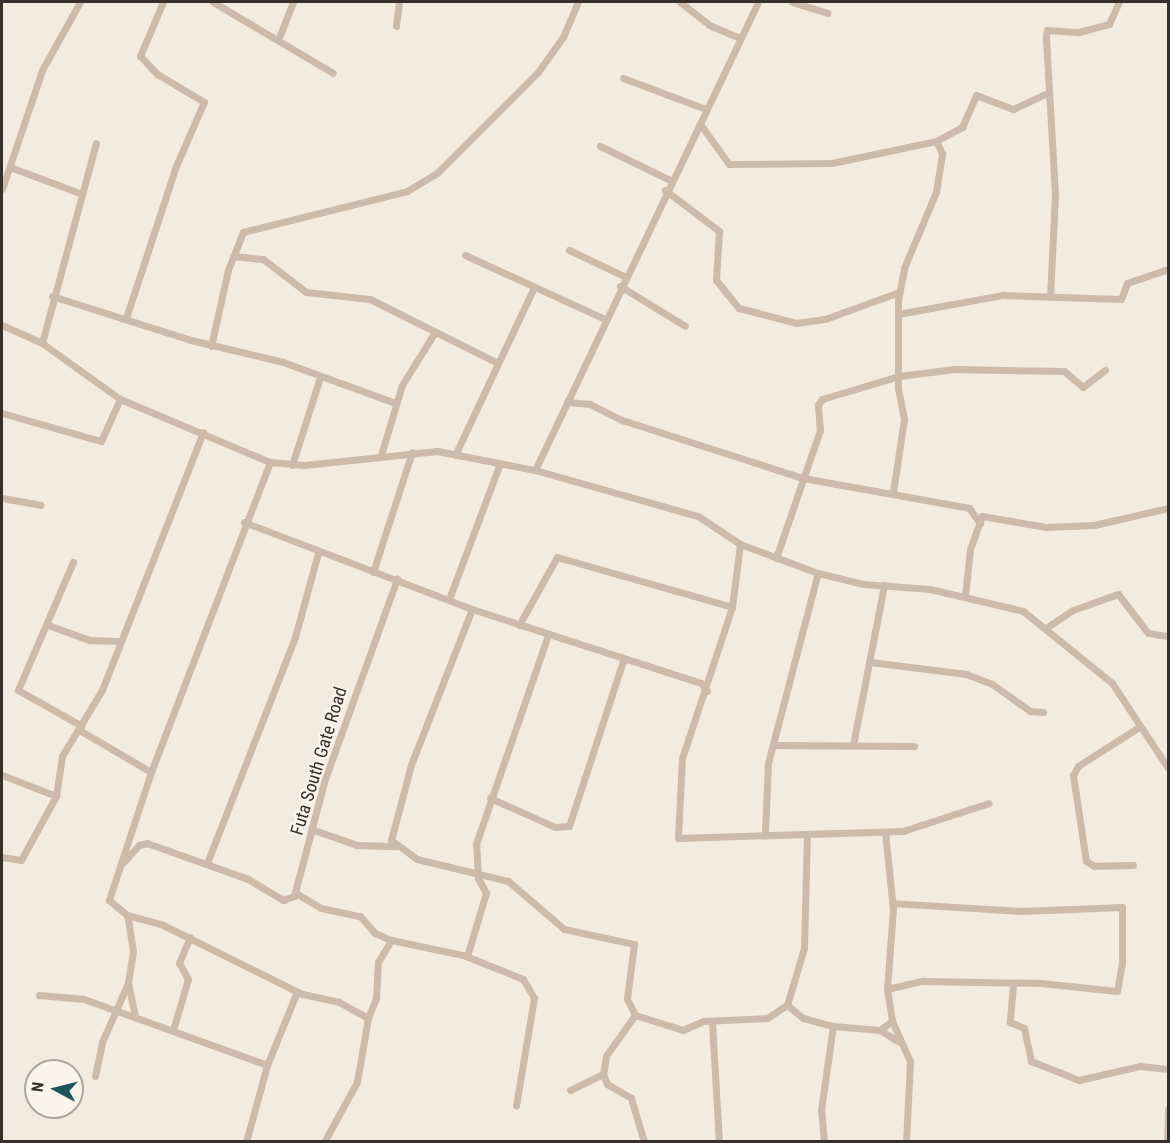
<!DOCTYPE html>
<html>
<head>
<meta charset="utf-8">
<style>
	body { margin:0 }
	#map { position:relative; width:1170px; height:1143px; overflow:hidden; background:#f3ebdf; font-family:"Roboto Condensed",sans-serif }
	div>[style] { position:absolute }
	[style*='--x'] { left:calc(var(--x)*1px); top:calc(var(--y)*1px); width:calc(var(--w)*1px); rotate:calc(var(--a)*1deg) }
	.minor>* { height:7px; margin:-3.5px; padding:0 3.5px; transform-origin:3.5px; border-radius:3.5px; background:#cba }
	span { translate:-50% -50%; white-space:nowrap; text-align:center; line-height:1.15; -webkit-text-stroke:4.5px #faf4ec; paint-order:stroke }
	.street-label { font-size:18px; color:#392f2a }
	.frame { position:absolute; inset:0; border:3px solid #392f2a; pointer-events:none }
	.north { position:absolute; left:24px; top:1059px; width:60px; height:60px; box-sizing:border-box; background:#faf4ec; border:2px solid #ada59e; border-radius:50%; rotate:277deg; font-size:16px; font-weight:700; line-height:24px; text-align:center; color:#392f2a }
	.north::after { content:''; display:block; margin:auto; width:21px; height:27px; background:#1e555c; clip-path:polygon(50% 0,100% 100%,50% 72%,0 100%) }
</style>
</head>
<body>
<div id="map">
	<div class="minor">
		<i style="--x:213;--y:2;--w:139;--a:30.6"></i>
		<i style="--x:680;--y:2;--w:37;--a:38"></i>
		<i style="--x:709;--y:25;--w:34;--a:23"></i>
		<i style="--x:792;--y:2;--w:37;--a:17"></i>
		<i style="--x:396;--y:26;--w:24;--a:-83"></i>
		<i style="--x:278;--y:40;--w:41;--a:-68.5"></i>
		<i style="--x:623;--y:78;--w:89;--a:20.5"></i>
		<i style="--x:700;--y:124;--w:49;--a:54.1"></i>
		<i style="--x:729;--y:164;--w:103;--a:-0.6"></i>
		<i style="--x:832;--y:163;--w:106;--a:-11.9"></i>
		<i style="--x:936;--y:141;--w:30;--a:-28"></i>
		<i style="--x:962;--y:127;--w:35;--a:-66"></i>
		<i style="--x:976;--y:95;--w:40;--a:21"></i>
		<i style="--x:1013;--y:109;--w:40;--a:-25"></i>
		<i style="--x:600;--y:146;--w:78;--a:25.9"></i>
		<i style="--x:10;--y:167;--w:77;--a:20.6"></i>
		<i style="--x:2;--y:189;--w:126;--a:-71.4"></i>
		<i style="--x:42;--y:70;--w:78;--a:-60.8"></i>
		<i style="--x:665;--y:190;--w:68;--a:37.2"></i>
		<i style="--x:719;--y:231;--w:49;--a:93.5"></i>
		<i style="--x:716;--y:280;--w:36;--a:51"></i>
		<i style="--x:739;--y:308;--w:59;--a:14.7"></i>
		<i style="--x:796;--y:323;--w:29;--a:-8"></i>
		<i style="--x:825;--y:319;--w:79;--a:-20"></i>
		<i style="--x:569;--y:250;--w:61;--a:25.3"></i>
		<i style="--x:465;--y:255;--w:154;--a:24.6"></i>
		<i style="--x:233;--y:256;--w:30;--a:6"></i>
		<i style="--x:263;--y:259;--w:54;--a:37.5"></i>
		<i style="--x:306;--y:292;--w:64;--a:6.2"></i>
		<i style="--x:370;--y:299;--w:141;--a:26.6"></i>
		<i style="--x:620;--y:286;--w:76;--a:31.6"></i>
		<i style="--x:52;--y:296;--w:146;--a:17.6"></i>
		<i style="--x:191;--y:340;--w:95;--a:13.4"></i>
		<i style="--x:283;--y:362;--w:119;--a:20.1"></i>
		<i style="--x:1050;--y:297;--w:103;--a:-87.2"></i>
		<i style="--x:1055;--y:194;--w:158;--a:-93.3"></i>
		<i style="--x:1046;--y:36;--w:6;--a:-81"></i>
		<i style="--x:1047;--y:30;--w:32;--a:4"></i>
		<i style="--x:1079;--y:32;--w:31;--a:-15"></i>
		<i style="--x:1109;--y:24;--w:24;--a:-66"></i>
		<i style="--x:898;--y:314;--w:107;--a:-10.3"></i>
		<i style="--x:1003;--y:295;--w:118;--a:1.9"></i>
		<i style="--x:1121;--y:299;--w:17;--a:-69"></i>
		<i style="--x:1127;--y:283;--w:43;--a:-18.9"></i>
		<i style="--x:126;--y:318;--w:160;--a:-71.8"></i>
		<i style="--x:176;--y:166;--w:70;--a:-66.4"></i>
		<i style="--x:204;--y:102;--w:55;--a:-149.2"></i>
		<i style="--x:157;--y:74;--w:25;--a:-133"></i>
		<i style="--x:140;--y:56;--w:59;--a:-66.9"></i>
		<i style="--x:2;--y:325;--w:44;--a:24.2"></i>
		<i style="--x:42;--y:343;--w:96;--a:35.7"></i>
		<i style="--x:120;--y:399;--w:163;--a:22.8"></i>
		<i style="--x:270;--y:462;--w:34;--a:5"></i>
		<i style="--x:304;--y:465;--w:134;--a:-6"></i>
		<i style="--x:437;--y:451;--w:100;--a:11"></i>
		<i style="--x:535;--y:470;--w:518;--a:-64.52"></i>
		<i style="--x:42;--y:343;--w:207;--a:-74.9"></i>
		<i style="--x:211;--y:346;--w:78;--a:-77.4"></i>
		<i style="--x:228;--y:270;--w:41;--a:-68.5"></i>
		<i style="--x:243;--y:232;--w:169;--a:-14"></i>
		<i style="--x:407;--y:191;--w:35;--a:-31"></i>
		<i style="--x:437;--y:173;--w:143;--a:-45"></i>
		<i style="--x:538;--y:72;--w:43;--a:-54.5"></i>
		<i style="--x:563;--y:37;--w:38;--a:-67"></i>
		<i style="--x:567;--y:402;--w:23;--a:5"></i>
		<i style="--x:590;--y:404;--w:36;--a:27"></i>
		<i style="--x:622;--y:420;--w:190;--a:17.8"></i>
		<i style="--x:803;--y:478;--w:169;--a:10.2"></i>
		<i style="--x:969;--y:508;--w:19;--a:54"></i>
		<i style="--x:2;--y:413;--w:103;--a:15.8"></i>
		<i style="--x:101;--y:441;--w:46;--a:-65.7"></i>
		<i style="--x:381;--y:455;--w:73;--a:-73.3"></i>
		<i style="--x:402;--y:385;--w:62;--a:-58.1"></i>
		<i style="--x:455;--y:455;--w:183;--a:-64.8"></i>
		<i style="--x:270;--y:462;--w:332;--a:111"></i>
		<i style="--x:151;--y:772;--w:135;--a:108.2"></i>
		<i style="--x:109;--y:900;--w:23;--a:40"></i>
		<i style="--x:127;--y:915;--w:35;--a:15"></i>
		<i style="--x:161;--y:924;--w:157;--a:26.4"></i>
		<i style="--x:302;--y:994;--w:38;--a:12"></i>
		<i style="--x:339;--y:1002;--w:33;--a:29"></i>
		<i style="--x:368;--y:1018;--w:65;--a:99.8"></i>
		<i style="--x:357;--y:1082;--w:68;--a:118.8"></i>
		<i style="--x:292;--y:465;--w:92;--a:-72.3"></i>
		<i style="--x:535;--y:470;--w:169;--a:15.8"></i>
		<i style="--x:698;--y:516;--w:50;--a:33.7"></i>
		<i style="--x:740;--y:544;--w:83;--a:20.4"></i>
		<i style="--x:818;--y:573;--w:46;--a:13.7"></i>
		<i style="--x:863;--y:584;--w:67;--a:4.3"></i>
		<i style="--x:930;--y:589;--w:96;--a:13.3"></i>
		<i style="--x:1023;--y:611;--w:114;--a:39"></i>
		<i style="--x:1112;--y:683;--w:102;--a:56.6"></i>
		<i style="--x:893;--y:492;--w:74;--a:-81.4"></i>
		<i style="--x:904;--y:419;--w:32;--a:-101"></i>
		<i style="--x:898;--y:388;--w:88;--a:-90"></i>
		<i style="--x:898;--y:300;--w:33;--a:-79"></i>
		<i style="--x:904;--y:268;--w:82;--a:-67.2"></i>
		<i style="--x:936;--y:192;--w:39;--a:-81"></i>
		<i style="--x:942;--y:153;--w:13;--a:-117"></i>
		<i style="--x:2;--y:498;--w:39;--a:10"></i>
		<i style="--x:244;--y:522;--w:244;--a:20.9"></i>
		<i style="--x:472;--y:609;--w:241;--a:17.9"></i>
		<i style="--x:701;--y:683;--w:10;--a:53"></i>
		<i style="--x:740;--y:544;--w:64;--a:97.2"></i>
		<i style="--x:732;--y:607;--w:159;--a:108.3"></i>
		<i style="--x:682;--y:758;--w:80;--a:92.9"></i>
		<i style="--x:678;--y:838;--w:225;--a:-1.8"></i>
		<i style="--x:903;--y:831;--w:90;--a:-18"></i>
		<i style="--x:776;--y:558;--w:135;--a:-71"></i>
		<i style="--x:820;--y:430;--w:25;--a:-95"></i>
		<i style="--x:818;--y:405;--w:7;--a:-56"></i>
		<i style="--x:822;--y:399;--w:80;--a:-16.6"></i>
		<i style="--x:899;--y:376;--w:56;--a:-7.1"></i>
		<i style="--x:955;--y:369;--w:109;--a:1.1"></i>
		<i style="--x:1064;--y:371;--w:25;--a:40"></i>
		<i style="--x:1083;--y:387;--w:28;--a:-38"></i>
		<i style="--x:73;--y:562;--w:139;--a:113.3"></i>
		<i style="--x:18;--y:690;--w:73;--a:29.4"></i>
		<i style="--x:373;--y:572;--w:126;--a:-72"></i>
		<i style="--x:965;--y:596;--w:47;--a:-83.9"></i>
		<i style="--x:970;--y:549;--w:35;--a:-70"></i>
		<i style="--x:982;--y:516;--w:65;--a:9.8"></i>
		<i style="--x:1046;--y:527;--w:48;--a:-2.4"></i>
		<i style="--x:1094;--y:525;--w:76;--a:-12.9"></i>
		<i style="--x:449;--y:599;--w:142;--a:-69.4"></i>
		<i style="--x:472;--y:609;--w:168;--a:111.4"></i>
		<i style="--x:411;--y:765;--w:78;--a:104.9"></i>
		<i style="--x:391;--y:840;--w:32;--a:36"></i>
		<i style="--x:417;--y:859;--w:94;--a:13.6"></i>
		<i style="--x:508;--y:881;--w:74;--a:40.6"></i>
		<i style="--x:564;--y:929;--w:72;--a:12.1"></i>
		<i style="--x:634;--y:944;--w:55;--a:97.3"></i>
		<i style="--x:627;--y:999;--w:18;--a:63"></i>
		<i style="--x:635;--y:1015;--w:50;--a:17.4"></i>
		<i style="--x:683;--y:1030;--w:22;--a:-24"></i>
		<i style="--x:703;--y:1021;--w:64;--a:-2.7"></i>
		<i style="--x:767;--y:1018;--w:24;--a:-33"></i>
		<i style="--x:787;--y:1005;--w:59;--a:-73.4"></i>
		<i style="--x:804;--y:948;--w:113;--a:-88.5"></i>
		<i style="--x:48;--y:625;--w:44;--a:20.1"></i>
		<i style="--x:89;--y:640;--w:29;--a:2"></i>
		<i style="--x:519;--y:625;--w:78;--a:-60.8"></i>
		<i style="--x:557;--y:557;--w:182;--a:15.9"></i>
		<i style="--x:1046;--y:628;--w:32;--a:-34"></i>
		<i style="--x:1073;--y:610;--w:48;--a:-19.6"></i>
		<i style="--x:1118;--y:594;--w:49;--a:52.4"></i>
		<i style="--x:1148;--y:633;--w:20;--a:9"></i>
		<i style="--x:870;--y:662;--w:97;--a:7.1"></i>
		<i style="--x:966;--y:674;--w:28;--a:21"></i>
		<i style="--x:992;--y:684;--w:47;--a:35.4"></i>
		<i style="--x:1030;--y:711;--w:13;--a:4"></i>
		<i style="--x:81;--y:731;--w:81;--a:30.4"></i>
		<i style="--x:774;--y:745;--w:140;--a:0.4"></i>
		<i style="--x:853;--y:745;--w:163;--a:-79"></i>
		<i style="--x:2;--y:775;--w:58;--a:21.3"></i>
		<i style="--x:490;--y:798;--w:71;--a:24"></i>
		<i style="--x:555;--y:827;--w:14;--a:-4"></i>
		<i style="--x:569;--y:826;--w:174;--a:-71.9"></i>
		<i style="--x:311;--y:829;--w:49;--a:19.2"></i>
		<i style="--x:357;--y:845;--w:38;--a:2"></i>
		<i style="--x:765;--y:832;--w:69;--a:-87.5"></i>
		<i style="--x:768;--y:763;--w:196;--a:-75.3"></i>
		<i style="--x:885;--y:832;--w:77;--a:84.1"></i>
		<i style="--x:893;--y:909;--w:80;--a:94.3"></i>
		<i style="--x:887;--y:989;--w:32;--a:81"></i>
		<i style="--x:892;--y:1021;--w:44;--a:65.8"></i>
		<i style="--x:910;--y:1061;--w:81;--a:92.8"></i>
		<i style="--x:2;--y:857;--w:19;--a:9"></i>
		<i style="--x:21;--y:860;--w:73;--a:-61.3"></i>
		<i style="--x:56;--y:796;--w:40;--a:-81.5"></i>
		<i style="--x:62;--y:756;--w:77;--a:-58.8"></i>
		<i style="--x:102;--y:690;--w:277;--a:-68.6"></i>
		<i style="--x:207;--y:863;--w:243;--a:-68.7"></i>
		<i style="--x:295;--y:637;--w:87;--a:-74.7"></i>
		<i style="--x:1133;--y:865;--w:39;--a:179"></i>
		<i style="--x:1094;--y:866;--w:9;--a:-148"></i>
		<i style="--x:1086;--y:861;--w:87;--a:-98.6"></i>
		<i style="--x:1073;--y:775;--w:10;--a:-61"></i>
		<i style="--x:1078;--y:766;--w:72;--a:-32.6"></i>
		<i style="--x:120;--y:866;--w:28;--a:-48"></i>
		<i style="--x:139;--y:845;--w:8;--a:-14"></i>
		<i style="--x:147;--y:843;--w:107;--a:19.6"></i>
		<i style="--x:248;--y:879;--w:41;--a:31"></i>
		<i style="--x:283;--y:900;--w:12;--a:-20"></i>
		<i style="--x:294;--y:896;--w:121;--a:-75.2"></i>
		<i style="--x:325;--y:779;--w:213;--a:-70.2"></i>
		<i style="--x:296;--y:893;--w:29;--a:31"></i>
		<i style="--x:321;--y:908;--w:40;--a:12"></i>
		<i style="--x:360;--y:916;--w:23;--a:49"></i>
		<i style="--x:375;--y:933;--w:17;--a:24"></i>
		<i style="--x:391;--y:940;--w:74;--a:11.8"></i>
		<i style="--x:463;--y:955;--w:65;--a:21.8"></i>
		<i style="--x:523;--y:979;--w:22;--a:60"></i>
		<i style="--x:534;--y:998;--w:109;--a:99.5"></i>
		<i style="--x:467;--y:956;--w:66;--a:-73.2"></i>
		<i style="--x:486;--y:893;--w:17;--a:-118"></i>
		<i style="--x:478;--y:878;--w:34;--a:-93"></i>
		<i style="--x:476;--y:844;--w:221;--a:-71"></i>
		<i style="--x:128;--y:983;--w:35;--a:78"></i>
		<i style="--x:1013;--y:985;--w:37;--a:95"></i>
		<i style="--x:1010;--y:1022;--w:15;--a:23"></i>
		<i style="--x:1024;--y:1028;--w:34;--a:78"></i>
		<i style="--x:1031;--y:1061;--w:52;--a:21.6"></i>
		<i style="--x:1079;--y:1080;--w:63;--a:-12.9"></i>
		<i style="--x:1140;--y:1066;--w:28;--a:6"></i>
		<i style="--x:887;--y:989;--w:37;--a:-13"></i>
		<i style="--x:923;--y:981;--w:118;--a:1"></i>
		<i style="--x:1041;--y:983;--w:76;--a:6"></i>
		<i style="--x:1117;--y:991;--w:27;--a:-80"></i>
		<i style="--x:1122;--y:964;--w:57;--a:-90"></i>
		<i style="--x:1122;--y:907;--w:101;--a:177.7"></i>
		<i style="--x:1021;--y:911;--w:129;--a:-176.5"></i>
		<i style="--x:39;--y:995;--w:45;--a:5.1"></i>
		<i style="--x:84;--y:999;--w:195;--a:19.8"></i>
		<i style="--x:267;--y:1065;--w:79;--a:-67.7"></i>
		<i style="--x:787;--y:1005;--w:21;--a:39"></i>
		<i style="--x:803;--y:1018;--w:31;--a:15"></i>
		<i style="--x:833;--y:1026;--w:47;--a:4.9"></i>
		<i style="--x:880;--y:1030;--w:15;--a:-37"></i>
		<i style="--x:635;--y:1015;--w:50;--a:125.3"></i>
		<i style="--x:606;--y:1056;--w:18;--a:99"></i>
		<i style="--x:603;--y:1074;--w:11;--a:68"></i>
		<i style="--x:607;--y:1084;--w:28;--a:30"></i>
		<i style="--x:631;--y:1098;--w:46;--a:73.5"></i>
		<i style="--x:368;--y:1018;--w:22;--a:-68"></i>
		<i style="--x:376;--y:998;--w:36;--a:-87"></i>
		<i style="--x:378;--y:962;--w:26;--a:-59"></i>
		<i style="--x:712;--y:1022;--w:120;--a:86.7"></i>
		<i style="--x:173;--y:1030;--w:53;--a:-73.6"></i>
		<i style="--x:188;--y:979;--w:18;--a:-119"></i>
		<i style="--x:179;--y:963;--w:28;--a:-67"></i>
		<i style="--x:880;--y:1030;--w:22;--a:32"></i>
		<i style="--x:95;--y:1076;--w:35;--a:-78"></i>
		<i style="--x:102;--y:1042;--w:64;--a:-66.2"></i>
		<i style="--x:128;--y:983;--w:32;--a:-81"></i>
		<i style="--x:133;--y:951;--w:36;--a:-99"></i>
		<i style="--x:570;--y:1090;--w:37;--a:-26"></i>
		<i style="--x:246;--y:1142;--w:80;--a:-74.7"></i>
		<i style="--x:824;--y:1142;--w:32;--a:-95"></i>
		<i style="--x:821;--y:1110;--w:85;--a:-81.9"></i>
		<i style="--x:1167;--y:1142;--w:33;--a:-88"></i>
	</div>
	<div class="street-label">
		<span style="left:319px;top:761px;rotate:-73deg">Futa South Gate Road</span>
	</div>
	<div class="frame"></div>
	<div class="north">N</div>
</div>
</body>
</html>
